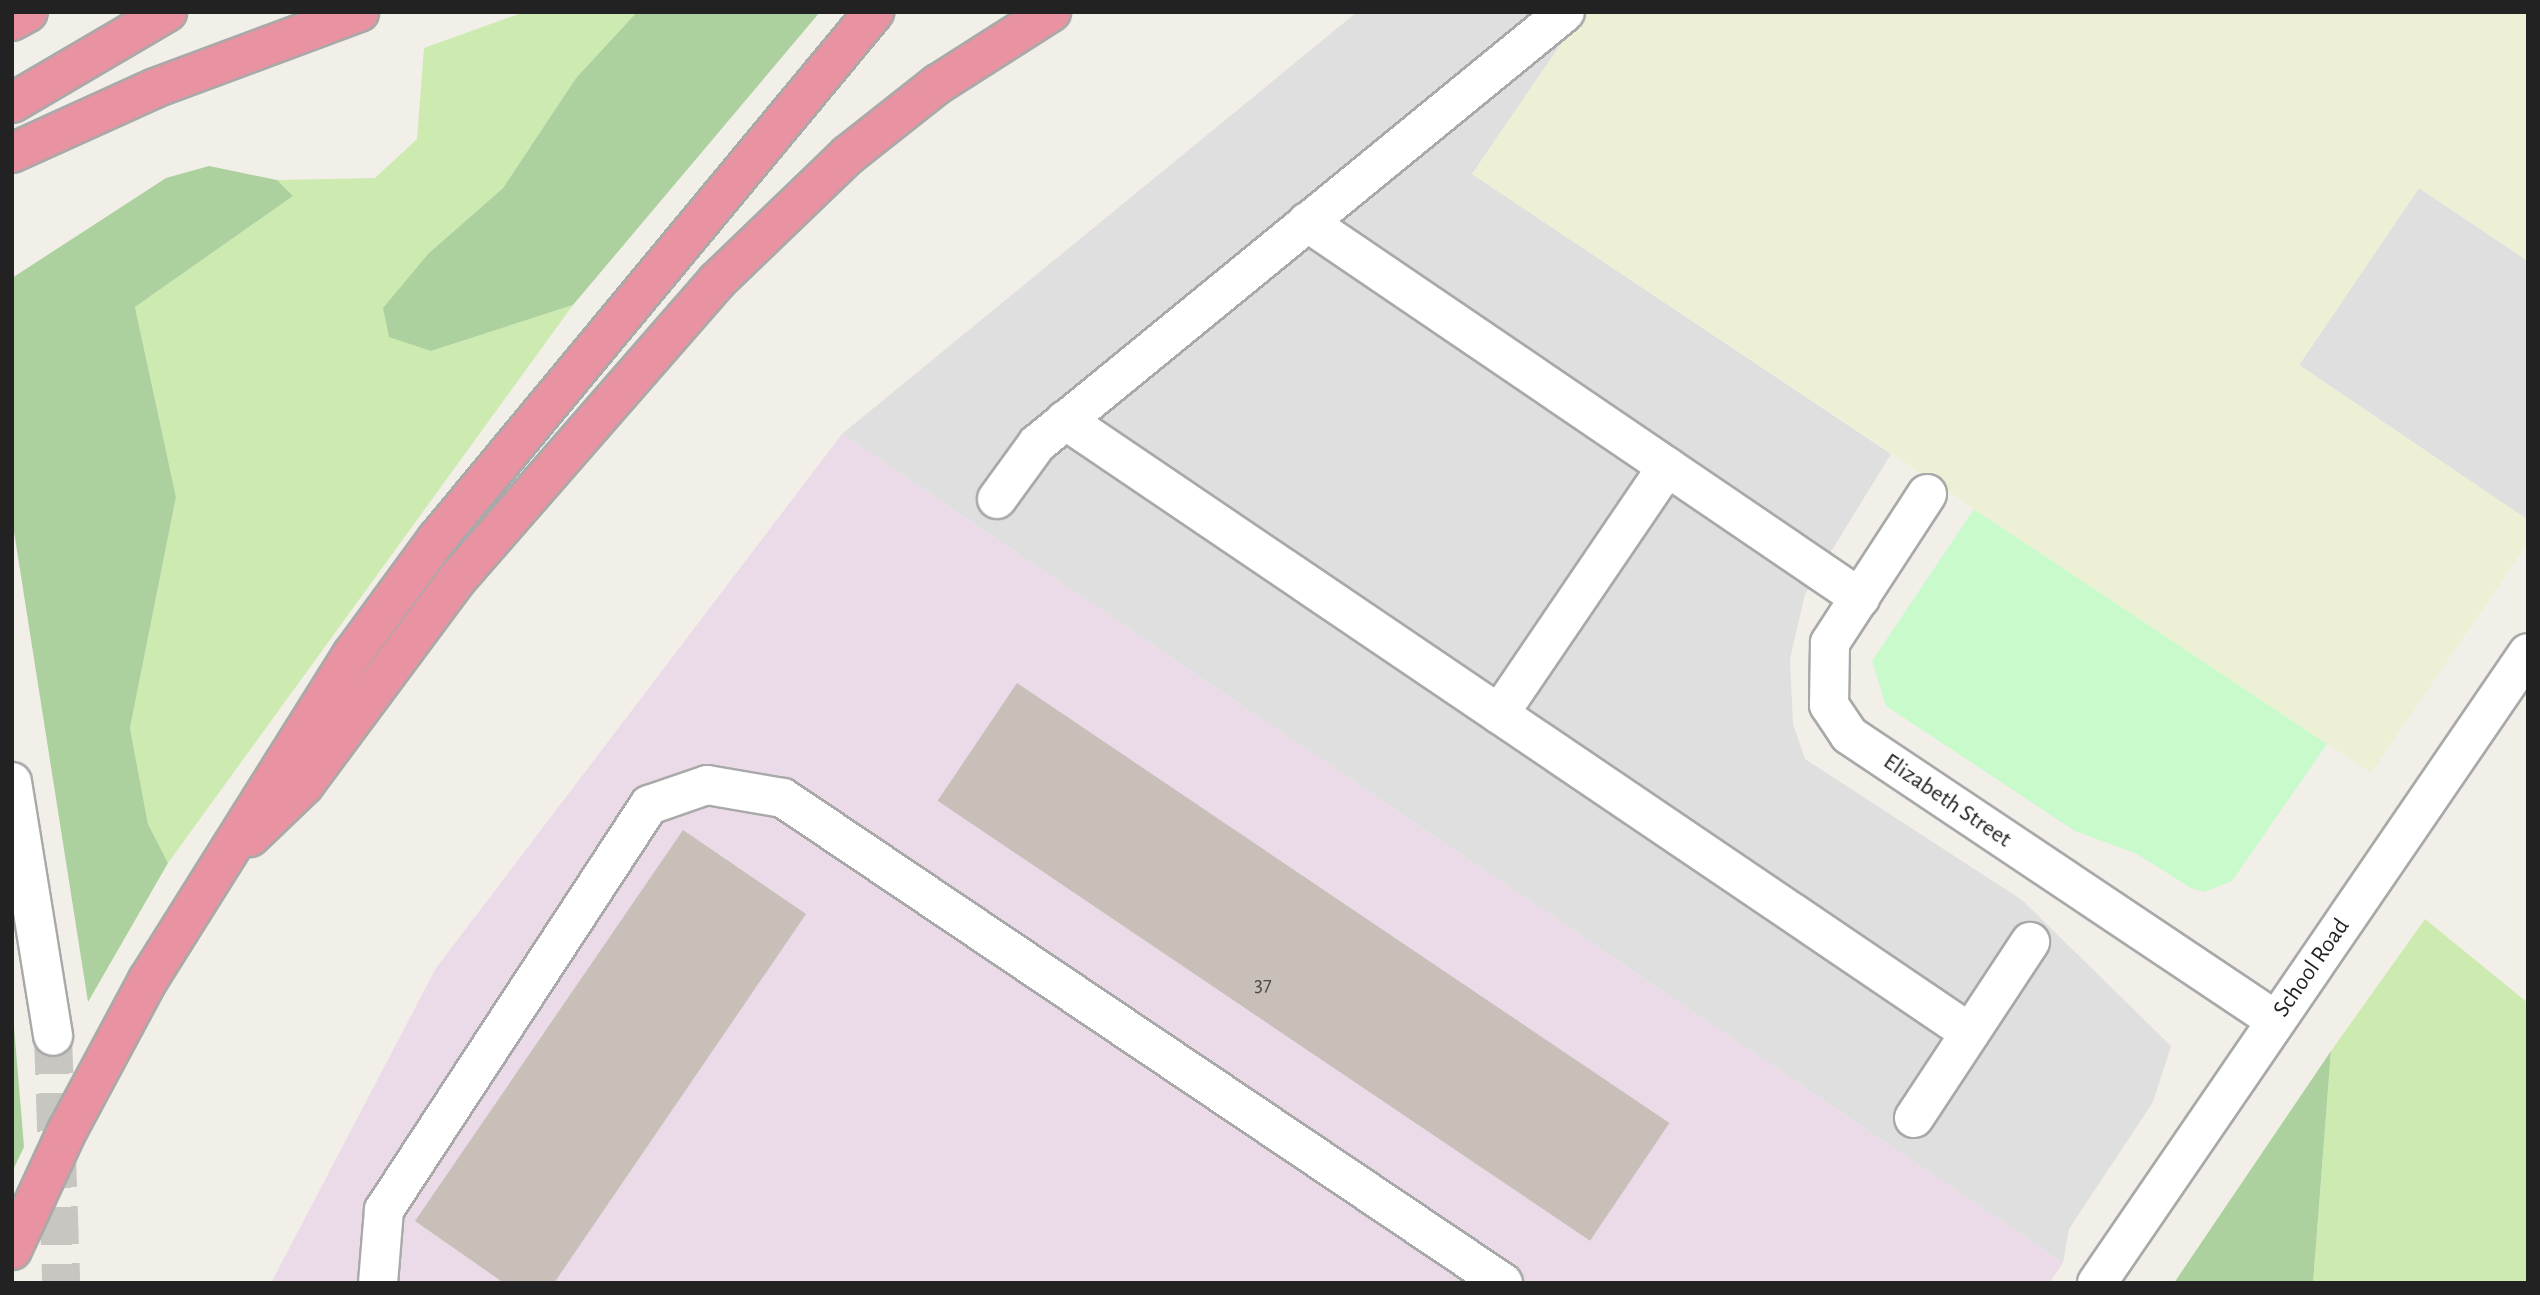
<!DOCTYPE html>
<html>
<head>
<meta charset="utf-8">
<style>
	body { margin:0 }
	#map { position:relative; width:2540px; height:1295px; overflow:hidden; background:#f2efe9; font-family:"Alegreya Sans",sans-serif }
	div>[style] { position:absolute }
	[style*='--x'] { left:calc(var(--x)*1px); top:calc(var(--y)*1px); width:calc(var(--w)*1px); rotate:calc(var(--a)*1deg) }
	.residential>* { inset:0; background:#e0dfdf }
	.industrial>* { inset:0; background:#ebdbe8 }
	.farmland>* { inset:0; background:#eef0d5 }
	.grass>* { inset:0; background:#cdebb0 }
	.forest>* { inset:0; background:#add19e }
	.park>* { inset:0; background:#c8facc }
	.building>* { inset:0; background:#c7bfb8; transform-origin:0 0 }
	.minor-tunnel>* { height:38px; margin-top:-19px; transform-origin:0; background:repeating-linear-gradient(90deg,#c8c6c1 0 38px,transparent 0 57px) }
	.roads { filter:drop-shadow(2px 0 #a9a9a9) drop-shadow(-2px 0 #a9a9a9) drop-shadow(0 2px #a9a9a9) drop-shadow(0 -2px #a9a9a9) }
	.minor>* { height:38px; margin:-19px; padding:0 19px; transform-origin:19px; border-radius:19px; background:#fff }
	.highway>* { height:38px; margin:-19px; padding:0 19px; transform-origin:19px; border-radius:19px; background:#e892a2 }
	span { translate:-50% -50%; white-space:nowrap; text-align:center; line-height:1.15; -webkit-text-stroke:5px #fff; paint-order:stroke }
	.number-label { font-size:21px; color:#4b4948 }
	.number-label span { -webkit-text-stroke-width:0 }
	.street-label { font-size:24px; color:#222 }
	.frame { position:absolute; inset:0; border:14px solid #222; pointer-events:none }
</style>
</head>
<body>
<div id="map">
	<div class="residential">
		<i style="clip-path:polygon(1357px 12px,1583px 12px,1472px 174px,1891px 454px,1805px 594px,1790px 659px,1793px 724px,1805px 759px,2022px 900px,2171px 1046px,2153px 1102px,2069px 1229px,2063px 1263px,842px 434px)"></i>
		<i style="clip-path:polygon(2419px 188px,2528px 261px,2528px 520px,2299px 365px)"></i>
	</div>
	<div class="industrial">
		<i style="clip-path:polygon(842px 434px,2063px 1263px,2049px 1283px,271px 1283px,436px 968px)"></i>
	</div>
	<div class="farmland">
		<i style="clip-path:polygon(1583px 12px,2528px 12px,2528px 261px,2419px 188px,2299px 365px,2528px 520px,2528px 543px,2371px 773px,1472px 174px)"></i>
	</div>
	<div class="grass">
		<i style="clip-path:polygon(524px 12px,637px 12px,576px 78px,503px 188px,429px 253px,431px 351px,573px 305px,168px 863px,148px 824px,130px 728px,176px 497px,135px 307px,293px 196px,277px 180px,375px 178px,417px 139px,424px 48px)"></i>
		<i style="clip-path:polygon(2425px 919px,2528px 1003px,2528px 1283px,2313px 1283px,2331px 1051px)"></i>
	</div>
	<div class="forest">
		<i style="clip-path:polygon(637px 12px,820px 12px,573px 305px,431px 351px,389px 337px,383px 308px,429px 253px,503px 188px,576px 78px)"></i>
		<i style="clip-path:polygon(209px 166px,277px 180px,293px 196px,135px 307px,176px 497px,130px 728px,148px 824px,168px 863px,88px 1002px,12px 519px,12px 278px,166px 178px)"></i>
		<i style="clip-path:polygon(12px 1002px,24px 1147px,12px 1172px)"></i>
		<i style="clip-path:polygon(2331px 1051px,2313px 1283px,2174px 1283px)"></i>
	</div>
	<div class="park">
		<i style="clip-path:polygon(1974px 509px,2327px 744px,2232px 881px,2204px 892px,2191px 888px,2137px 854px,2075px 831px,1886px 706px,1872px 661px)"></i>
	</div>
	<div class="building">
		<i style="left:1017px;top:683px;width:787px;height:142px;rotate:34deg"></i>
		<i style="clip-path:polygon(683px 830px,806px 914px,554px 1283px,504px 1283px,415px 1221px)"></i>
	</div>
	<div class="minor-tunnel">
		<i style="--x:53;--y:1036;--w:247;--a:88.1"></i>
	</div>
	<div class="roads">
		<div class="minor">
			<i style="--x:1307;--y:222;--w:669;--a:34.21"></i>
			<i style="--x:1065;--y:420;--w:1093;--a:34.11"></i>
			<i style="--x:1927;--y:494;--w:178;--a:123.1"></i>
			<i style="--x:1830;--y:643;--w:62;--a:90.9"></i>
			<i style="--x:1829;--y:705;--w:36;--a:56"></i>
			<i style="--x:1849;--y:735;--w:513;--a:33.78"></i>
			<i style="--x:997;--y:499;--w:68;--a:-54"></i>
			<i style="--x:1037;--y:444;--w:682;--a:-39.29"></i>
			<i style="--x:1499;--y:714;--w:299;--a:-55.8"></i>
			<i style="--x:12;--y:782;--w:257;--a:80.8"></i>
			<i style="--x:1914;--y:1118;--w:211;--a:-56.6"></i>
			<i style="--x:378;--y:1283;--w:73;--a:-85.3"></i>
			<i style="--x:384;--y:1210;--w:484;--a:-56.8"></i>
			<i style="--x:649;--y:805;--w:61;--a:-19"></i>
			<i style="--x:707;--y:785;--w:77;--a:9.7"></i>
			<i style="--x:783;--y:798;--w:868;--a:33.96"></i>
			<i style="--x:2097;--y:1283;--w:763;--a:-55.62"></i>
		</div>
		<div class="highway">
			<i style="--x:12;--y:21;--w:18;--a:-29"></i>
			<i style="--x:12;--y:103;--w:180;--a:-30.4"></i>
			<i style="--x:12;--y:153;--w:157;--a:-24.4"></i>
			<i style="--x:155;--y:88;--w:218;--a:-20.4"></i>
			<i style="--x:250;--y:837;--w:75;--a:-43.9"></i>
			<i style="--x:304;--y:785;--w:258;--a:-53.4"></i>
			<i style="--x:458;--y:578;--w:394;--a:-48.9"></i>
			<i style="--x:717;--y:281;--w:182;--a:-43.9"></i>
			<i style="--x:848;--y:155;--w:115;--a:-38.3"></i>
			<i style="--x:938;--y:84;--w:134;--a:-32.5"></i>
			<i style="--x:12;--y:1250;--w:131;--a:-65.2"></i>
			<i style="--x:67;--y:1131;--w:171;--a:-61.8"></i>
			<i style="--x:148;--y:980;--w:384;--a:-57.9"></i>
			<i style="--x:352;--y:655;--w:144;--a:-53.8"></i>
			<i style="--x:437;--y:539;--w:685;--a:-50.33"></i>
		</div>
	</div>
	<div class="number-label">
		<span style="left:1263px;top:985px">37</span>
	</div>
	<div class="street-label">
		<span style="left:1947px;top:801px;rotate:34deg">Elizabeth Street</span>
		<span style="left:2312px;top:968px;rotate:-55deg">School Road</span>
	</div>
	<div class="frame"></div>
</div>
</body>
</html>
